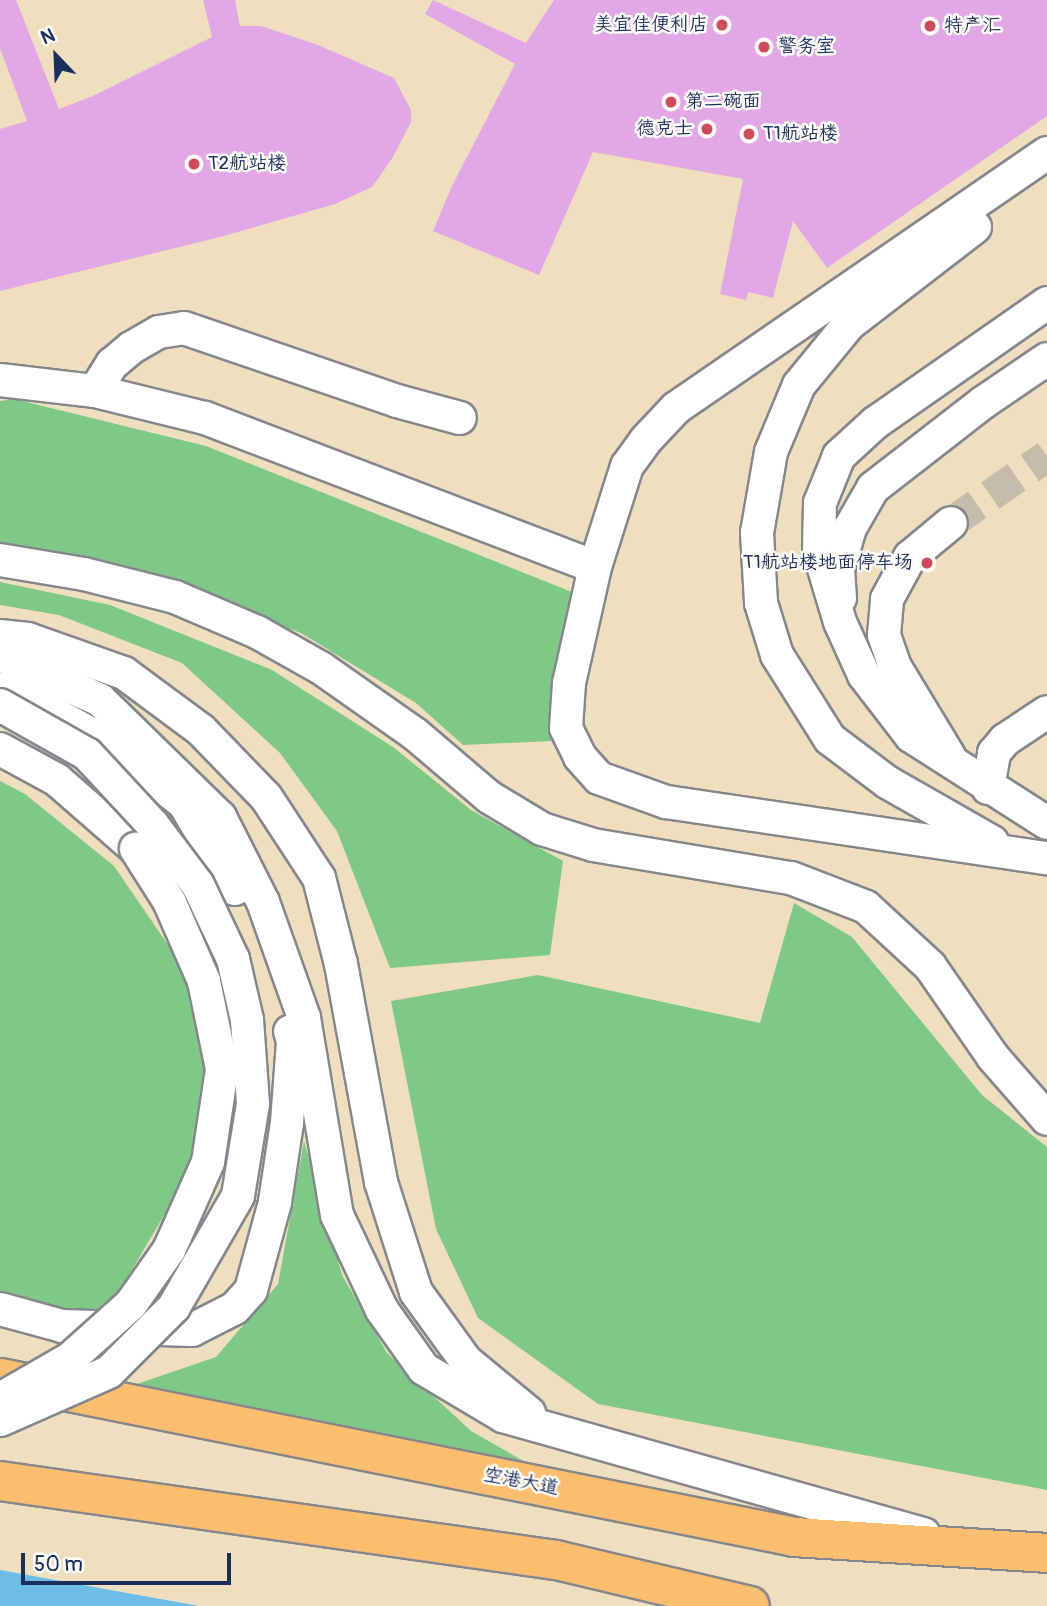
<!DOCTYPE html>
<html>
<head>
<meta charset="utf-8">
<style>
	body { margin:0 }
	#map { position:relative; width:1047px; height:1606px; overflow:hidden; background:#efdfbe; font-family:Pangolin,"LXGW WenKai TC",sans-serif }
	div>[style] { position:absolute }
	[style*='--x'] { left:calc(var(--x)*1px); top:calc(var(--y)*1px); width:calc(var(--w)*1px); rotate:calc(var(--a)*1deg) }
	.green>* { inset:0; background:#7fc986 }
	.water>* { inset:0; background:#6dbde8 }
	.building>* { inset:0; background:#e2a7e7 }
	.minor-tunnel>* { height:32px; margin-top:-16px; transform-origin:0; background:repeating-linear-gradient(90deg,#c5bcab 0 32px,transparent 0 48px) }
	.roads { filter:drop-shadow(2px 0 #85878e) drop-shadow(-2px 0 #85878e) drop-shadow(0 2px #85878e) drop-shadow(0 -2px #85878e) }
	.minor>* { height:32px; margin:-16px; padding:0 16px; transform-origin:16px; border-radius:16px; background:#fff }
	.major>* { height:38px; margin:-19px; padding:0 19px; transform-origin:19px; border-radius:19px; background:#fbbd6e }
	.bridges { filter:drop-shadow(2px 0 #85878e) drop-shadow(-2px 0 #85878e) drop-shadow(0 2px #85878e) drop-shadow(0 -2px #85878e) }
	.minor-bridge>* { height:32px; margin:-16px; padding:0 16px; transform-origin:16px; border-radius:16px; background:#fff }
	.dots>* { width:19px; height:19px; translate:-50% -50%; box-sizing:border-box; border:4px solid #fdfcf7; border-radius:50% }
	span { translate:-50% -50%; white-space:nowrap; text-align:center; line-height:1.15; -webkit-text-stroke:5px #fdfcf7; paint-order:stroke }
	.poi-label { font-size:19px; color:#1b2f5e }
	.right { translate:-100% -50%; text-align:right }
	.left { translate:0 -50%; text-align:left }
	.street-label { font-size:19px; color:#1b2f5e }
	.north { position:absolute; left:21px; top:21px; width:70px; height:70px; -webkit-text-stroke:5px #fdfcf7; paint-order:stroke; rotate:337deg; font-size:19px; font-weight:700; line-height:28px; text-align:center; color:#1b2f5e }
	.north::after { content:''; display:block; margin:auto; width:24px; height:32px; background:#1b2f5e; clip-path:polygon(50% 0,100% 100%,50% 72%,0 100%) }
	.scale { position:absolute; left:21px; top:1553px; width:210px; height:32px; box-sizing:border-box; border:4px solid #1b2f5e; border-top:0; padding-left:9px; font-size:21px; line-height:24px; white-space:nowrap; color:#1b2f5e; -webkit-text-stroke:5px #fdfcf7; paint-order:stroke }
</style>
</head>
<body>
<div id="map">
	<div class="green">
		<i style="clip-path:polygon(14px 399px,206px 446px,572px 592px,559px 649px,551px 741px,463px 745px,416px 703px,301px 633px,151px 577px,0 546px,0 401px)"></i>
		<i style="clip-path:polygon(0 582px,110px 605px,272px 670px,393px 747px,471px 810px,563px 861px,550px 955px,390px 968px,337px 831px,280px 753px,182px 663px,59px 615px,0 605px)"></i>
		<i style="clip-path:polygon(0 781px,25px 794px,114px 866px,177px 958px,208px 1043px,193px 1166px,106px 1314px,70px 1318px,9px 1299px,0 1292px)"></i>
		<i style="clip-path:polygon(794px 903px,852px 937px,982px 1095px,1047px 1147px,1047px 1490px,598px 1404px,478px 1318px,436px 1229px,391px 1001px,538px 975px,760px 1023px)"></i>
		<i style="clip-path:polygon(304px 1141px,342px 1275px,387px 1353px,471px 1431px,527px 1463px,137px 1384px,216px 1357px,278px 1284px)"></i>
	</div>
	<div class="water">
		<i style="clip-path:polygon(0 1570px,199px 1606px,0 1606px)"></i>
	</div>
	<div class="building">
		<i style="clip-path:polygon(0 0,16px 0,59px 109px,93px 96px,212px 37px,203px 0,235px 0,240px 26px,261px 26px,318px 45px,394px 78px,411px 110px,411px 122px,393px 157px,372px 187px,335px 204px,220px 237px,0 291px,0 129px,27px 121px,0 48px)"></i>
		<i style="clip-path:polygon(433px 0,526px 43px,554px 0,1047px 0,1047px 116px,827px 268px,793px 221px,773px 298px,748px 292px,746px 300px,720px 294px,743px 179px,593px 152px,539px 275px,433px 231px,452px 186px,515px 64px,425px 14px)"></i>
	</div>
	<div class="minor-tunnel">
		<i style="--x:951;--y:523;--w:117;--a:-34.9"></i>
	</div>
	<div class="roads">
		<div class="minor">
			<i style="--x:1047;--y:153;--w:450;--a:145.5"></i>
			<i style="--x:676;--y:408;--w:44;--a:133.2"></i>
			<i style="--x:646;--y:440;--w:32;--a:126"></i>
			<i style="--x:627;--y:466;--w:106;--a:107.6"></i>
			<i style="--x:595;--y:567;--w:119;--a:102.6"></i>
			<i style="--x:569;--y:683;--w:45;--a:93.8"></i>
			<i style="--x:566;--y:728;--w:32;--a:64"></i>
			<i style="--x:580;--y:757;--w:28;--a:48"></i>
			<i style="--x:599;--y:778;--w:71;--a:19.7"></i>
			<i style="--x:666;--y:802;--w:385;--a:8.4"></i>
			<i style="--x:975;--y:227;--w:159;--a:142.4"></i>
			<i style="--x:849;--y:324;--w:79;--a:129.3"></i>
			<i style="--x:799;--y:385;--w:73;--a:112.7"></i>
			<i style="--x:771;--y:452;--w:82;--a:99.8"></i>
			<i style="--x:757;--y:533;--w:70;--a:86.7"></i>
			<i style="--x:761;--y:603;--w:54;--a:72.9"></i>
			<i style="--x:777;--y:655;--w:99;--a:57.8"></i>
			<i style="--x:830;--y:739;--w:71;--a:37"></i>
			<i style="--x:887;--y:782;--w:121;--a:29.7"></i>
			<i style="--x:1047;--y:303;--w:210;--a:145.1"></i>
			<i style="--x:875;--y:423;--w:49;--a:137.5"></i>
			<i style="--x:839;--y:456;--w:51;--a:112"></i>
			<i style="--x:820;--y:503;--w:49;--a:91.2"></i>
			<i style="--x:819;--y:552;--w:73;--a:73.3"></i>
			<i style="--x:840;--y:622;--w:58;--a:65.6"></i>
			<i style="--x:864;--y:675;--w:77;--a:52.4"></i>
			<i style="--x:911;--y:736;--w:161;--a:32.6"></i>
			<i style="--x:0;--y:380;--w:96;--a:6.6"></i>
			<i style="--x:95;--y:391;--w:113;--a:13.8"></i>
			<i style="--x:205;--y:418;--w:417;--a:20.9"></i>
			<i style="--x:95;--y:391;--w:32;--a:-58"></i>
			<i style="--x:112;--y:364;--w:25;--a:-40"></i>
			<i style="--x:131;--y:348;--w:32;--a:-30"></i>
			<i style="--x:159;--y:332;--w:25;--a:-9"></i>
			<i style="--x:184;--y:328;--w:225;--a:18.9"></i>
			<i style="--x:397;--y:401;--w:65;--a:15.1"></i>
			<i style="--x:0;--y:560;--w:85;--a:9.5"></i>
			<i style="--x:84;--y:574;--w:94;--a:14.2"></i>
			<i style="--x:175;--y:597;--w:89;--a:23.1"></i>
			<i style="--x:257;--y:632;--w:73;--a:29.4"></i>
			<i style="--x:321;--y:668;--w:115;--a:35.1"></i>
			<i style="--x:415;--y:734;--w:97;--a:40.4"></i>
			<i style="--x:489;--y:797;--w:62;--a:31.1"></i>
			<i style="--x:542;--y:829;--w:53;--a:17.4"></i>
			<i style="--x:593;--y:845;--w:201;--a:9.5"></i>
			<i style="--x:791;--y:878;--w:80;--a:21.1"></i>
			<i style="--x:866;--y:907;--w:87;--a:42.7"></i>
			<i style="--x:930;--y:966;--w:111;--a:55.3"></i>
			<i style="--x:993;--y:1057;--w:82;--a:48.9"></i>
			<i style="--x:840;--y:598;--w:29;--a:-94"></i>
			<i style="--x:838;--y:569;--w:43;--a:-73.7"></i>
			<i style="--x:850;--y:528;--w:46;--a:-60.1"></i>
			<i style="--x:873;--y:488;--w:140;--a:-37.8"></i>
			<i style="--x:984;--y:402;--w:76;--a:-34.3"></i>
			<i style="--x:0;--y:636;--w:28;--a:6"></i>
			<i style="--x:28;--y:639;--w:102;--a:19.5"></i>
			<i style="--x:124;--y:673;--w:96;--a:36.5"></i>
			<i style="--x:201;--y:730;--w:93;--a:45.9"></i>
			<i style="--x:266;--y:797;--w:97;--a:56.8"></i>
			<i style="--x:319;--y:878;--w:89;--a:75.7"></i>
			<i style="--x:341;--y:964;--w:222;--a:79.6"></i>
			<i style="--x:381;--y:1182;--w:115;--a:72.3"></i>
			<i style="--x:416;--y:1292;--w:85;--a:54.1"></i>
			<i style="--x:466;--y:1361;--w:82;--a:39.5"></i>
			<i style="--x:0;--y:655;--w:110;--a:24.2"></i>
			<i style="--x:100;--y:700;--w:168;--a:44.3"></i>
			<i style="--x:220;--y:817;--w:95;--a:63.2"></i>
			<i style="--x:263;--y:902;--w:123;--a:70.5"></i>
			<i style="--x:304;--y:1018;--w:200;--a:80.5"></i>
			<i style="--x:337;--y:1215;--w:105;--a:64.7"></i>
			<i style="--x:382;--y:1310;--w:72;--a:54.6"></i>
			<i style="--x:424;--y:1369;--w:92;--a:30.7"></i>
			<i style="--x:503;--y:1416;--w:437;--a:15.7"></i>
			<i style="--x:0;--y:689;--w:38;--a:22"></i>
			<i style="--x:35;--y:703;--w:77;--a:28.9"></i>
			<i style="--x:102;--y:740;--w:103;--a:37.5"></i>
			<i style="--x:184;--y:803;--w:100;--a:59.3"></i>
			<i style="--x:0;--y:749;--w:65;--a:28.5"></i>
			<i style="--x:57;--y:780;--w:105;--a:41.1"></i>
			<i style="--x:949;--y:756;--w:104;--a:-121.2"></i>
			<i style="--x:895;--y:667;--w:34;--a:-109"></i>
			<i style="--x:884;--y:635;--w:36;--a:-85"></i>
			<i style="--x:887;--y:599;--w:48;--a:-61.3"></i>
			<i style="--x:910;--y:557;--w:53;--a:-39.7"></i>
			<i style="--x:988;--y:788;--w:36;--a:-80"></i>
			<i style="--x:994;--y:753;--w:17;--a:-50"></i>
			<i style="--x:1005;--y:740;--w:50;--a:-33.7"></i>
			<i style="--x:0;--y:1309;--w:64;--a:15.3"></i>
			<i style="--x:62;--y:1326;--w:130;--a:1.8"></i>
			<i style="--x:192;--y:1330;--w:48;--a:-27.1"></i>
			<i style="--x:235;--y:1308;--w:24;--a:-48"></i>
			<i style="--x:251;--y:1290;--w:91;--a:-74.7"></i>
			<i style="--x:275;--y:1202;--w:80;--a:-81.4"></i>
			<i style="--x:287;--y:1123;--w:82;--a:-85.8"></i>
			<i style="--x:293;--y:1041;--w:10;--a:-107"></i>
		</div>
		<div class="major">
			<i style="--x:0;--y:1378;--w:810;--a:11.32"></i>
			<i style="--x:794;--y:1537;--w:254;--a:3.6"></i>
			<i style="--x:0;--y:1481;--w:562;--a:8.09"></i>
			<i style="--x:556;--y:1560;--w:199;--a:13.3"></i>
		</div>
	</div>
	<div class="bridges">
		<div class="minor-bridge">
			<i style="--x:0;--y:705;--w:100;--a:29.4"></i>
			<i style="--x:87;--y:754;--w:96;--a:47.1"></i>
			<i style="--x:152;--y:824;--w:76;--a:53"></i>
			<i style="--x:198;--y:885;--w:82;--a:64.7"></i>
			<i style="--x:233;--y:959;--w:63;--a:77.1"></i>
			<i style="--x:247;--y:1020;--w:84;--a:85.9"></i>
			<i style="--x:253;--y:1104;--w:93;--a:99.3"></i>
			<i style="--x:238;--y:1196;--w:128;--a:120"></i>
			<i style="--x:174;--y:1307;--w:92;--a:135"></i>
			<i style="--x:109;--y:1372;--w:119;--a:156.2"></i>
			<i style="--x:0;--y:1399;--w:82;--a:-30"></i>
			<i style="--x:71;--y:1358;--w:81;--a:-42"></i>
			<i style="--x:131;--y:1304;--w:66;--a:-54.9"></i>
			<i style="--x:169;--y:1250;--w:96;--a:-66.1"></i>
			<i style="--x:208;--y:1162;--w:94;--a:-81.4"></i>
			<i style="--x:222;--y:1069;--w:90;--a:-101.6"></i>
			<i style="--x:204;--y:981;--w:87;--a:-113.6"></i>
			<i style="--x:169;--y:901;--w:62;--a:-122.4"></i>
		</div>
	</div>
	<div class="dots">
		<i style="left:722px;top:25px;background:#d1495b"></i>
		<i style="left:930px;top:26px;background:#d1495b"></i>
		<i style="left:764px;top:47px;background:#d1495b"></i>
		<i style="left:671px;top:102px;background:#d1495b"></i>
		<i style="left:707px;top:129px;background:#d1495b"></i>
		<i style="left:749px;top:134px;background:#d1495b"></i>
		<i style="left:194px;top:164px;background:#d1495b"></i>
		<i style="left:927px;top:563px;background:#d1495b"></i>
	</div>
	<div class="poi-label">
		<span class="right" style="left:708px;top:25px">美宜佳便利店</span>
		<span class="left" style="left:944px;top:26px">特产汇</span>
		<span class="left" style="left:778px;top:47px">警务室</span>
		<span class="left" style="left:685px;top:102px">第二碗面</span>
		<span class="right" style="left:693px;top:129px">德克士</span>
		<span class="left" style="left:763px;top:134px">T1航站楼</span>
		<span class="left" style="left:208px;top:164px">T2航站楼</span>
		<span class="right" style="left:913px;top:563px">T1航站楼地面停车场</span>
	</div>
	<div class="street-label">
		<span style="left:521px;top:1482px;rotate:11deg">空港大道</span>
	</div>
	<div class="north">N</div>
	<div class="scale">50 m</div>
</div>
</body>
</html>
